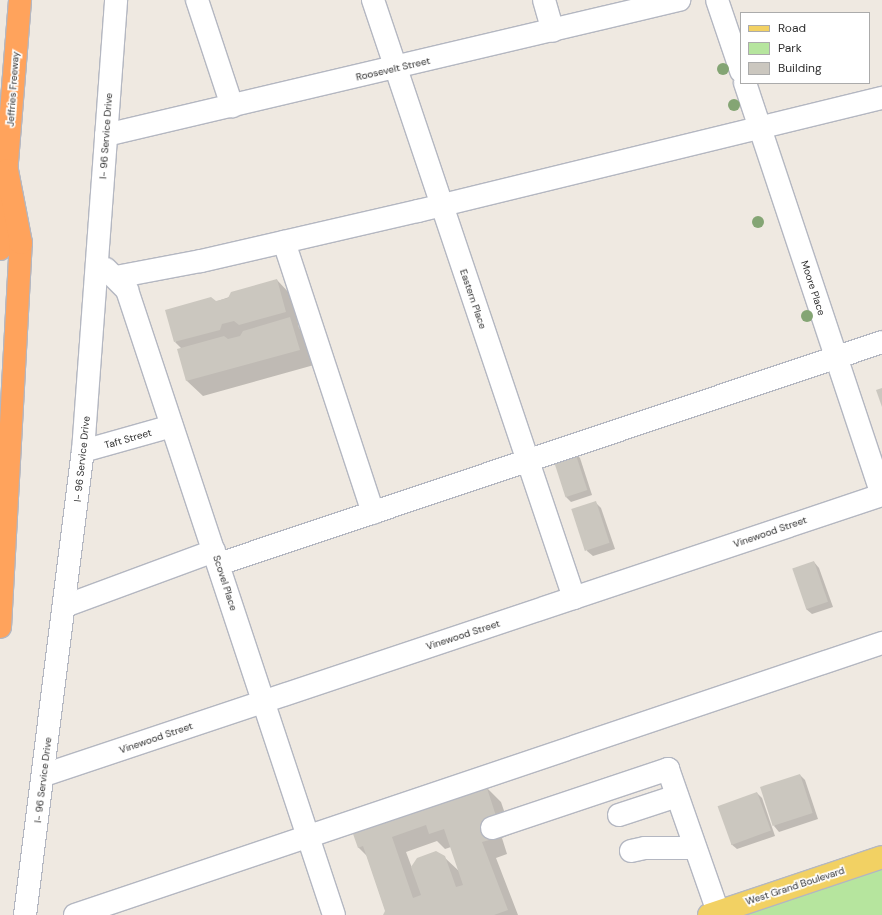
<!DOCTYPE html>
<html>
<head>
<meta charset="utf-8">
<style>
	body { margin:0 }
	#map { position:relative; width:882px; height:915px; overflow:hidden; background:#efe9e1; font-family:"DM Sans",sans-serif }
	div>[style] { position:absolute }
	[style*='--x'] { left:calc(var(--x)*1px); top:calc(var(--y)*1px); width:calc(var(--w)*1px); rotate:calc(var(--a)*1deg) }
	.green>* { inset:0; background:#b6e59e }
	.shadow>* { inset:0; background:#0003 }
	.building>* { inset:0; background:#cbc7bf; transform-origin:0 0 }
	.roads { filter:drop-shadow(1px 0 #b4b7c1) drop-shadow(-1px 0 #b4b7c1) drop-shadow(0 1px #b4b7c1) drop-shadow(0 -1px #b4b7c1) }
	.minor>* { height:22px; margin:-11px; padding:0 11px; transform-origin:11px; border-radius:11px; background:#fff }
	.major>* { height:22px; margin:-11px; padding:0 11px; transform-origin:11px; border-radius:11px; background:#f2d163 }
	.highway>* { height:22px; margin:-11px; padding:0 11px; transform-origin:11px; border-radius:11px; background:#ffa35c }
	.trees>* { width:12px; height:12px; margin:-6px; border-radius:50%; background:#84a574 }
	span { translate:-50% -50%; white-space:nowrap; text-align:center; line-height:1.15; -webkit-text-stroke:3.5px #fff; paint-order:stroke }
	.street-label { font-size:10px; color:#2e2e2e }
	.legend { position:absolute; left:740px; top:12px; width:130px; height:72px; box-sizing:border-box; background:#fff; border:1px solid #ababab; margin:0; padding:5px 7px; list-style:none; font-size:12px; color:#2e2e2e }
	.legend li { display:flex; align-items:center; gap:8px; height:20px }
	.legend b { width:20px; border:1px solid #ababab }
</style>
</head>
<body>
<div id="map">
	<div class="green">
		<i style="clip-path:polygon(882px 869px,882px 915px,743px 915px)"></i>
	</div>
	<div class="shadow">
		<i style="clip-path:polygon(277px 280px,292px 296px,299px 328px,305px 334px,314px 365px,203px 396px,187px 381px,178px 350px,182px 349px,175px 342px,215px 302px)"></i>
		<i style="clip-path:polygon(575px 453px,580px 458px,592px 495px,571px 502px,566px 497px)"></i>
		<i style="clip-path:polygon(595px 502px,601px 508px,615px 549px,593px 556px,587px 551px)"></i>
		<i style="clip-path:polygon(814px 562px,819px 568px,833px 607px,812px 614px,806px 609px)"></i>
		<i style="clip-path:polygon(800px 775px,805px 780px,818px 819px,779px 832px,774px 826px)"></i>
		<i style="clip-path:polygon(evenodd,486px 787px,501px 802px,512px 834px,502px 838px,507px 854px,496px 858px,518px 915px,384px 915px,386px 912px,367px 856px,358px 847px,486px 787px,437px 841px,445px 849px,451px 847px,460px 872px,444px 857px,412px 868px,406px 852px,437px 841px)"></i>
		<i style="clip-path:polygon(757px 793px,762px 798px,775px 836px,737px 849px,731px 844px)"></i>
	</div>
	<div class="building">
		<i style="clip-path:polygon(277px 279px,286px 312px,239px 325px,234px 321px,222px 324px,220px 330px,174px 342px,165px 310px,211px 297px,216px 301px,228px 298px,231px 292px)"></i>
		<i style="clip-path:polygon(290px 317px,300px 350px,186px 381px,177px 349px,224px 336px,228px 339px,240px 336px,243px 331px)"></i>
		<i style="clip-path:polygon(882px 388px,882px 407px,876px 390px)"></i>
		<i style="left:575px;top:452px;width:40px;height:23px;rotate:72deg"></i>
		<i style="left:596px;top:501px;width:44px;height:26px;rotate:72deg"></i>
		<i style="left:814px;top:561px;width:43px;height:23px;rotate:71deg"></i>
		<i style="left:800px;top:774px;width:41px;height:42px;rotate:72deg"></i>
		<i style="clip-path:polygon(evenodd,486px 785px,497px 819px,487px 822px,493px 839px,482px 842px,508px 910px,494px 915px,383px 915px,385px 911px,363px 846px,358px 848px,352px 831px,486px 785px,426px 825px,429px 834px,444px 829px,463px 885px,456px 887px,445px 856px,436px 851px,417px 858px,411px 867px,421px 895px,413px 898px,392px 837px,426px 825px)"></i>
		<i style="left:757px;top:792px;width:41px;height:42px;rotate:70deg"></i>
	</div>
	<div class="roads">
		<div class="minor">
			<i style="--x:197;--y:0;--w:112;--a:71.7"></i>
			<i style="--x:373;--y:0;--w:631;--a:71.42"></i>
			<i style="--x:544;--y:0;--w:32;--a:74"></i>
			<i style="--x:717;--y:0;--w:75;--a:71.3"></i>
			<i style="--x:745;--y:83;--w:433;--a:71.6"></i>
			<i style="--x:106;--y:135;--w:589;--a:-13.26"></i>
			<i style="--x:284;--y:242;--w:285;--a:71.8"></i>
			<i style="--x:106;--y:269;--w:30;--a:45"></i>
			<i style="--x:127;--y:290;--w:658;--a:71.68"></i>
			<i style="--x:116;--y:277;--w:86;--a:-10.7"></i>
			<i style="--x:201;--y:261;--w:223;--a:-13"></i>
			<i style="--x:418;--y:211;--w:478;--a:-13.7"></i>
			<i style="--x:83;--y:451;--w:92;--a:-15.7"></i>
			<i style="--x:219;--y:564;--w:699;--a:-18.51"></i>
			<i style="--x:65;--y:606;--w:159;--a:-20.3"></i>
			<i style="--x:44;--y:775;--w:884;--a:-18.48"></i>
			<i style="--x:619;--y:815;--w:61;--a:-18.1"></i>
			<i style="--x:492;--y:828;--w:186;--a:-18.5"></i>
			<i style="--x:668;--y:769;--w:151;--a:70.7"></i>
			<i style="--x:631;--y:851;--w:14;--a:-12"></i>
			<i style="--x:645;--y:848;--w:50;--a:0"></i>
			<i style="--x:25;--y:915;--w:468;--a:-82.9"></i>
			<i style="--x:83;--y:451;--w:452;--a:-85.8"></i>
			<i style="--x:75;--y:915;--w:852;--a:-18.63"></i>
		</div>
		<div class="major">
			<i style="--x:709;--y:915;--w:182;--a:-18.5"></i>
		</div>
		<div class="highway">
			<i style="--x:0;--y:249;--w:250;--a:-85.4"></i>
			<i style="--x:0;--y:627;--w:385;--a:-86.9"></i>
			<i style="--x:21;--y:243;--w:74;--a:-100.9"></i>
		</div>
	</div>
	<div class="trees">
		<i style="left:723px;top:69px"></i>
		<i style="left:734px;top:105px"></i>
		<i style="left:758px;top:222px"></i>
		<i style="left:807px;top:316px"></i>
	</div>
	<div class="street-label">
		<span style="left:393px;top:69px;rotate:-13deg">Roosevelt Street</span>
		<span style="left:13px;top:89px;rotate:-86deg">Jeffries Freeway</span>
		<span style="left:106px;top:136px;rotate:-86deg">I- 96 Service Drive</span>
		<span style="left:813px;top:288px;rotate:72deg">Moore Place</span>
		<span style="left:473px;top:299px;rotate:71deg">Eastern Place</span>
		<span style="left:128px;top:439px;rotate:-16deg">Taft Street</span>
		<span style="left:82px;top:459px;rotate:-84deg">I- 96 Service Drive</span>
		<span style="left:770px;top:532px;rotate:-19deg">Vinewood Street</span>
		<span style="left:225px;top:583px;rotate:72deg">Scovel Place</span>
		<span style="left:463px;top:635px;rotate:-18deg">Vinewood Street</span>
		<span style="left:156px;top:738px;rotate:-19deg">Vinewood Street</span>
		<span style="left:43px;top:780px;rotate:-83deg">I- 96 Service Drive</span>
		<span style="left:795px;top:886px;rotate:-18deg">West Grand Boulevard</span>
	</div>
	<ul class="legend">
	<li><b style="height:5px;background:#f2d163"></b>Road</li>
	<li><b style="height:11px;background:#b6e59e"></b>Park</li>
	<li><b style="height:11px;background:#cbc7bf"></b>Building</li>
	</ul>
</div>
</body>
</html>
